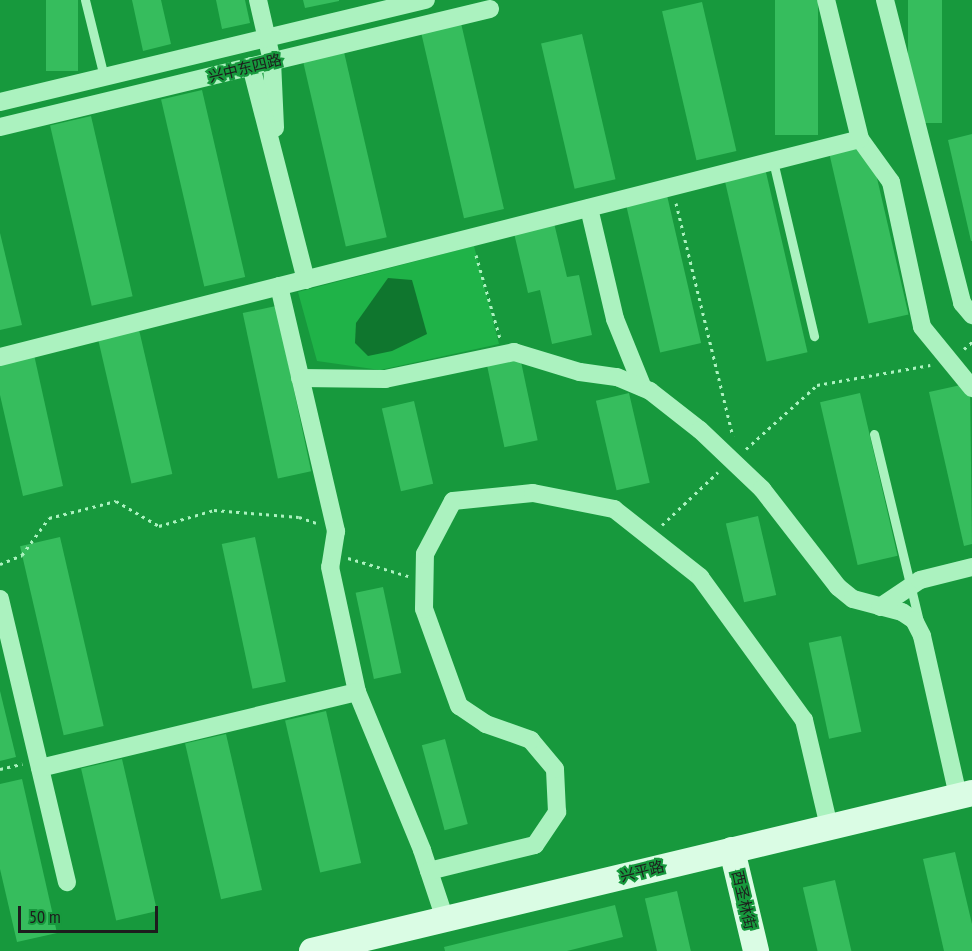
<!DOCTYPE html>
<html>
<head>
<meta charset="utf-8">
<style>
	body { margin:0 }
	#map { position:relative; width:972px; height:951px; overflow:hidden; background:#17993d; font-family:"PT Sans Narrow","Noto Sans SC",sans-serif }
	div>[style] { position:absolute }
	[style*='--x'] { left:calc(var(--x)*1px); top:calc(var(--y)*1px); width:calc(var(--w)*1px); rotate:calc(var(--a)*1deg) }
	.green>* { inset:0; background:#1fb348 }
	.water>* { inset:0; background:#0f762e }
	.building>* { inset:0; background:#36bd5d; transform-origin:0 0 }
	.path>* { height:3px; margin-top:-1.5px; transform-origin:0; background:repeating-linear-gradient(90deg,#abf2bf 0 3px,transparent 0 7.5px) }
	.lane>* { height:9px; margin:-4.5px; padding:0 4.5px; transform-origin:4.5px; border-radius:4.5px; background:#abf2bf }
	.street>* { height:18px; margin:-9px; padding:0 9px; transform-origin:9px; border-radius:9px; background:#abf2bf }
	.secondary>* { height:26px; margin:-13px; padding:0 13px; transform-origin:13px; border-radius:13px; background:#dafce4 }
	span { translate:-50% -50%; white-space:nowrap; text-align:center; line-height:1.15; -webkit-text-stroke:4.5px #17993d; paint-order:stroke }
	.street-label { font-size:15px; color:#1d1d1d }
	.scale { position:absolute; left:18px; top:906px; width:140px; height:27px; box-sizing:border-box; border:3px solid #1d1d1d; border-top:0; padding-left:8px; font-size:18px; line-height:21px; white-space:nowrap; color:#1d1d1d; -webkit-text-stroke:4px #17993d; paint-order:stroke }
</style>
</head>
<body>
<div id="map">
	<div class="green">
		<i style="clip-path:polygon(474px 246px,499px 344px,380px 370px,317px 361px,298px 292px)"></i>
	</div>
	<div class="water">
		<i style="clip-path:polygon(388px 278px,412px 280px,427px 334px,392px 351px,368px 356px,355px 343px,356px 323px)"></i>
	</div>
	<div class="building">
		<i style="left:46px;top:0;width:32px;height:71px"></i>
		<i style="clip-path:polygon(132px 0,161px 0,171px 44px,143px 51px)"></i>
		<i style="clip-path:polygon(216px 0,245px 0,250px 23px,222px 29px)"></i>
		<i style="clip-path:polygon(303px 0,339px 0,339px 1px,305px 8px)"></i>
		<i style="left:775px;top:0;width:43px;height:135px"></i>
		<i style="left:908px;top:0;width:34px;height:123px"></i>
		<i style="left:702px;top:2px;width:153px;height:41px;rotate:77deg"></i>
		<i style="left:461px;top:23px;width:191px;height:41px;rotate:77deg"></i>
		<i style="left:582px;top:34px;width:149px;height:42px;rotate:77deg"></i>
		<i style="left:344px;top:52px;width:190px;height:42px;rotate:77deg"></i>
		<i style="left:202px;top:90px;width:192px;height:42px;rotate:77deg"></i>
		<i style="left:91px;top:116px;width:185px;height:42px;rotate:77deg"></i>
		<i style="clip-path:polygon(972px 134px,972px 241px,971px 241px,948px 140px)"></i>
		<i style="left:868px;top:139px;width:180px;height:41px;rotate:77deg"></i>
		<i style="left:765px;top:168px;width:189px;height:42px;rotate:77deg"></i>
		<i style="left:666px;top:191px;width:156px;height:42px;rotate:77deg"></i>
		<i style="clip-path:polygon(554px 223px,567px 277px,579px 275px,592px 335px,552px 344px,540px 290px,528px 293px,514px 233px)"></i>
		<i style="clip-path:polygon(0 233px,22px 325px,0 330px)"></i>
		<i style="left:276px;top:306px;width:169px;height:34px;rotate:78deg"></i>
		<i style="left:137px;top:321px;width:157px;height:42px;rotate:77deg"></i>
		<i style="clip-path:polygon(33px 350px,63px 486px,23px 496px,0 395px,0 358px)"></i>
		<i style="left:520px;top:357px;width:85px;height:34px;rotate:78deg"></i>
		<i style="clip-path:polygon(970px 383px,972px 544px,964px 546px,929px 392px)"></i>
		<i style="left:629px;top:393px;width:92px;height:34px;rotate:77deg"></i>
		<i style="left:860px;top:393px;width:167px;height:41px;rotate:77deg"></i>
		<i style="left:414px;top:401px;width:85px;height:33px;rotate:77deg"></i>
		<i style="left:758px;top:516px;width:81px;height:33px;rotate:77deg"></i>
		<i style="left:60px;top:537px;width:194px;height:41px;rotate:77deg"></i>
		<i style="left:255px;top:537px;width:148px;height:34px;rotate:78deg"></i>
		<i style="left:383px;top:587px;width:88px;height:28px;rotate:78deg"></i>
		<i style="left:841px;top:636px;width:98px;height:33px;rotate:78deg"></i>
		<i style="clip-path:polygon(0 691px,16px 757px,0 761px)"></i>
		<i style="left:326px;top:711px;width:156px;height:42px;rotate:77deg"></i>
		<i style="left:226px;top:734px;width:160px;height:42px;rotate:77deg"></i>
		<i style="left:445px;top:739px;width:88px;height:24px;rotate:75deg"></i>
		<i style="left:122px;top:759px;width:156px;height:42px;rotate:77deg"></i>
		<i style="clip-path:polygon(22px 779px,57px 933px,17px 942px,0 869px,0 784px)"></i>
		<i style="clip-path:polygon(955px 852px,972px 924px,972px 951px,944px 951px,923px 859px)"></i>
		<i style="left:835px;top:880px;width:73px;height:33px;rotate:77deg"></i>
		<i style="left:677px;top:891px;width:62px;height:33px;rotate:77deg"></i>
		<i style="clip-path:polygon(615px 905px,623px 937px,567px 951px,445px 951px,444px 947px)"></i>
	</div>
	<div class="path">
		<i style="--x:676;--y:203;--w:240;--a:76.3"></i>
		<i style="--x:476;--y:255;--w:86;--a:73.9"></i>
		<i style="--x:964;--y:349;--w:11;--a:-41"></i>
		<i style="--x:746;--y:449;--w:96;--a:-42"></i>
		<i style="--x:817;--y:385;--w:115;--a:-10"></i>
		<i style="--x:662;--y:525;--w:77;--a:-43.4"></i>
		<i style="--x:348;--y:558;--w:63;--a:16.7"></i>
		<i style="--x:0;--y:564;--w:24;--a:-22"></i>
		<i style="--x:22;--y:555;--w:46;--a:-53.9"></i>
		<i style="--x:49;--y:518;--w:69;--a:-14.2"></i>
		<i style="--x:116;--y:501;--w:50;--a:30.2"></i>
		<i style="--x:159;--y:526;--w:57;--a:-16.2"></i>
		<i style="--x:214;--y:510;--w:85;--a:4.7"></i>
		<i style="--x:299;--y:517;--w:18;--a:19"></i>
		<i style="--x:0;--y:769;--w:23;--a:-13"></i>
	</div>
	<div class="lane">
		<i style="--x:85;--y:0;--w:79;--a:76.1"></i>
		<i style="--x:773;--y:161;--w:180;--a:76.8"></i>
		<i style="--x:874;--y:434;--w:192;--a:76.5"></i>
	</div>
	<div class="street">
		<i style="--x:258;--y:0;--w:63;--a:77.1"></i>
		<i style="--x:272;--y:61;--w:67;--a:87.4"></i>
		<i style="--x:885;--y:0;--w:313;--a:75.7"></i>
		<i style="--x:962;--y:303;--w:16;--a:50"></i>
		<i style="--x:251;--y:66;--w:221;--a:75.6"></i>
		<i style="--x:0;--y:102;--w:438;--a:-13.5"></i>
		<i style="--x:0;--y:127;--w:504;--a:-13.54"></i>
		<i style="--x:860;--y:139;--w:53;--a:54.2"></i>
		<i style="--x:891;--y:182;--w:148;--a:77.9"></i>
		<i style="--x:922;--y:327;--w:79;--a:50.7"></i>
		<i style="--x:589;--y:208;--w:114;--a:76.8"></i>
		<i style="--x:615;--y:319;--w:74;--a:67.9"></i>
		<i style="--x:279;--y:286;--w:252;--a:76.9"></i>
		<i style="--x:336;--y:531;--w:36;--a:99"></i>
		<i style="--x:330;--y:567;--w:128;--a:77.8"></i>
		<i style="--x:357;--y:692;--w:171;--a:67.6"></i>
		<i style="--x:422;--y:850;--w:73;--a:71.6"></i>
		<i style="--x:0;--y:357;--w:887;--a:-14.22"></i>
		<i style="--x:860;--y:139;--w:143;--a:-103.7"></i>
		<i style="--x:300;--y:378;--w:85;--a:0.7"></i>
		<i style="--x:385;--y:379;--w:132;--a:-11.8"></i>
		<i style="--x:514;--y:352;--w:69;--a:16.9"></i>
		<i style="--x:580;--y:372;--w:37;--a:8"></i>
		<i style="--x:617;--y:377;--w:36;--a:23"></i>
		<i style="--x:650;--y:391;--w:63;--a:38"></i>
		<i style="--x:700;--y:430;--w:86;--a:43.6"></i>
		<i style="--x:762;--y:489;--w:124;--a:52.2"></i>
		<i style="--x:838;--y:587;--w:19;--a:39"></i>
		<i style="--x:853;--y:599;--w:51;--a:14.9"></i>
		<i style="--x:902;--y:612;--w:14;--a:34"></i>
		<i style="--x:914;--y:620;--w:18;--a:63"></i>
		<i style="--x:922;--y:636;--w:164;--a:77.3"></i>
		<i style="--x:0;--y:599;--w:291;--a:76.7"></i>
		<i style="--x:880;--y:607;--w:48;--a:-34"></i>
		<i style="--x:920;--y:580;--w:54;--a:-14"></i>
		<i style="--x:40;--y:768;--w:326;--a:-13.5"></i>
		<i style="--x:429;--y:871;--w:109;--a:-13.8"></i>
		<i style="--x:535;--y:845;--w:40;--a:-56"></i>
		<i style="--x:557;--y:812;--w:43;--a:-92.7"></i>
		<i style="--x:555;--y:769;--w:38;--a:-130"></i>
		<i style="--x:531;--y:740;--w:48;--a:-160.4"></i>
		<i style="--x:486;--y:724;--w:32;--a:-146"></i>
		<i style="--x:459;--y:706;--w:103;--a:-109.8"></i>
		<i style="--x:424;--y:609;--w:55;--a:-89"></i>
		<i style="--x:425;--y:554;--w:60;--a:-62.2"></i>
		<i style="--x:453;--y:501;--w:80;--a:-5.7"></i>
		<i style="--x:533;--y:493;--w:83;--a:11.2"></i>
		<i style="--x:614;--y:509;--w:110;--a:38.3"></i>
		<i style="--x:700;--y:577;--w:177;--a:54"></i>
		<i style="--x:804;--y:720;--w:110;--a:76.8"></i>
	</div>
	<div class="secondary">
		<i style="--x:732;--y:850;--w:104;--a:76.6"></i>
		<i style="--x:312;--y:951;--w:679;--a:-13.46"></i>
	</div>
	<div class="street-label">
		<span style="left:245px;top:68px;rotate:-14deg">兴中东四路</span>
		<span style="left:642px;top:871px;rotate:-14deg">兴平路</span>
		<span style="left:744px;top:900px;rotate:77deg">西圣林街</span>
	</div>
	<div class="scale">50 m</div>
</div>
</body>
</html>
